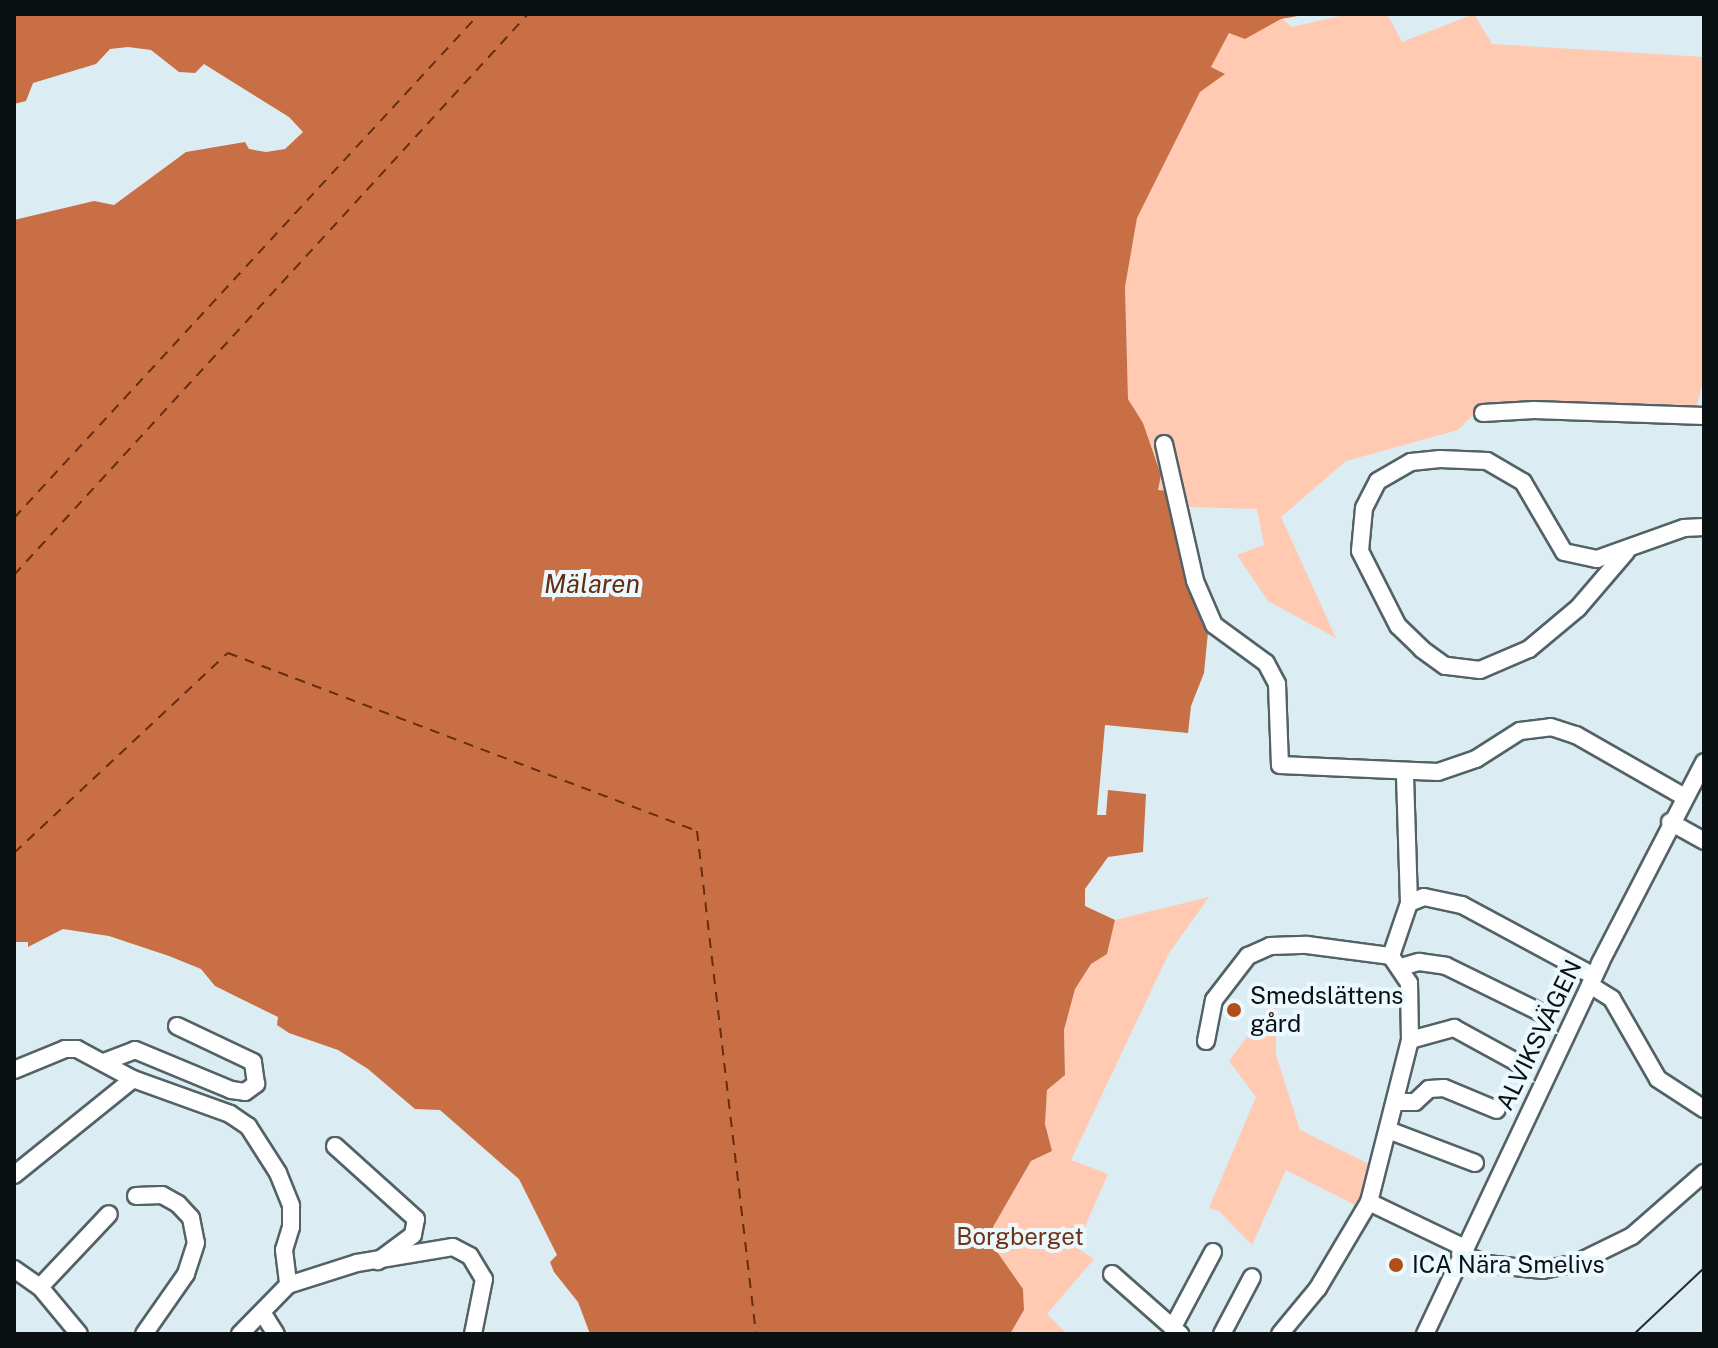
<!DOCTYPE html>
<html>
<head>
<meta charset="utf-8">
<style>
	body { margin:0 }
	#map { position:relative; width:1718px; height:1348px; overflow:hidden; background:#dbecf3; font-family:"Public Sans",sans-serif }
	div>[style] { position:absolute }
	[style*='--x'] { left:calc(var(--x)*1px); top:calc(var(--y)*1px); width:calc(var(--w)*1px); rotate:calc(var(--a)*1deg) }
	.green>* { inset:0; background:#ffc9b2 }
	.water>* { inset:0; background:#c86f46 }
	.ferry>* { height:2px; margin-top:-1px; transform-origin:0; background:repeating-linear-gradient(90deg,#662c0e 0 10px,transparent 0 18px) }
	.roads { filter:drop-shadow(2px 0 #536267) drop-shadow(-2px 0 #536267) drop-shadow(0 2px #536267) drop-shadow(0 -2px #536267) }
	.minor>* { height:16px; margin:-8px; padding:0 8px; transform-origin:8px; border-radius:8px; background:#fff }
	.tram>* { height:2px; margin:-1px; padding:0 1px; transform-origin:1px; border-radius:1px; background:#232b2d }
	.dots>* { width:22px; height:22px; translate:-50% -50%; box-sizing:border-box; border:4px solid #ebf9fe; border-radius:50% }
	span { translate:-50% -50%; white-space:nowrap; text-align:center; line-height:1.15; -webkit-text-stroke:8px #ebf9fe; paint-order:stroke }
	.poi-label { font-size:24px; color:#0b1113 }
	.left { translate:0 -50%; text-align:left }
	.street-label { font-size:24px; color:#0b1113 }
	.park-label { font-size:24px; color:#6f3316 }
	.water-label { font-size:26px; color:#662c0e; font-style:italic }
	.frame { position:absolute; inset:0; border:16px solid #0b1113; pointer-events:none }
</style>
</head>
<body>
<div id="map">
	<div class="green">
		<i style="clip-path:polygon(1349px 14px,1387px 14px,1402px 42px,1474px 14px,1492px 44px,1704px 57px,1704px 377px,1696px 408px,1481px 407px,1458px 430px,1346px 461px,1281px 517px,1336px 638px,1268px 601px,1237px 555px,1264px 545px,1257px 509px,1190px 507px,1169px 491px,1158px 490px,1161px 474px,1143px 423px,1128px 399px,1125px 287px,1137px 218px,1200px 92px,1224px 74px,1211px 67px,1229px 32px,1255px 31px,1281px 18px,1292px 27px)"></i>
		<i style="clip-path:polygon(1209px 897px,1169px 953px,1071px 1160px,1108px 1174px,1076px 1247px,1094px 1259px,1047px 1314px,1067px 1334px,1010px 1334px,1024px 1310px,1023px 1289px,993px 1246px,993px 1227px,1031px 1161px,1052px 1151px,1045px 1124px,1047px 1089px,1065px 1075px,1064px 1030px,1075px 989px,1091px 964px,1107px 954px,1115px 920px)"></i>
		<i style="clip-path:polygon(1276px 997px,1276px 1055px,1300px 1130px,1369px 1164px,1357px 1206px,1286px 1170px,1252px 1245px,1219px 1211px,1209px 1208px,1256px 1097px,1229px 1061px)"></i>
	</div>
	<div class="water">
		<i style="clip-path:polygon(14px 14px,1309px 14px,1281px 19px,1245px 39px,1229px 33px,1211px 67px,1225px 74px,1200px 92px,1137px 218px,1125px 287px,1128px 399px,1143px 423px,1161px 475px,1158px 490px,1169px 491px,1208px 632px,1204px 673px,1191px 706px,1188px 733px,1105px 725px,1097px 815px,1106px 815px,1108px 790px,1146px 794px,1143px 852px,1108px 857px,1085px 889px,1085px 906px,1115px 920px,1107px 954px,1091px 964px,1075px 989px,1064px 1030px,1065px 1075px,1047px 1090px,1045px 1124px,1052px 1151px,1031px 1161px,993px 1227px,993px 1246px,1023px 1289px,1024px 1310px,1010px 1334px,590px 1334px,578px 1302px,554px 1272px,550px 1262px,557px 1255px,519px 1179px,440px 1110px,415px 1109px,368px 1069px,338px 1050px,289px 1033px,277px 1025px,278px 1017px,215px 986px,201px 969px,169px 956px,109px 936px,63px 929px,28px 947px,28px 942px,14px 942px,14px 220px,94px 201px,114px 205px,186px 152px,245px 142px,249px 149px,266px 152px,285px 149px,303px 132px,289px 117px,204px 64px,195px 73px,179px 72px,151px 50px,128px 47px,110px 49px,96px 64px,33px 83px,26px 101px,14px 104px)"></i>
	</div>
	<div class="ferry">
		<i style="--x:14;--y:518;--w:686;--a:-47.3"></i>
		<i style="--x:14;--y:575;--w:761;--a:-47.5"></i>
		<i style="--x:14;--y:853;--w:293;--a:-43.1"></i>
		<i style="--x:228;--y:653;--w:502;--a:20.78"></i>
		<i style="--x:697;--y:831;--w:506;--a:83.31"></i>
	</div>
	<div class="roads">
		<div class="minor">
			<i style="--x:1483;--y:413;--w:51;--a:-3.4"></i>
			<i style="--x:1534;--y:410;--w:170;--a:2"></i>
			<i style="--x:1164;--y:444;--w:140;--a:77.2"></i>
			<i style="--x:1195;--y:581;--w:48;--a:66.6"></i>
			<i style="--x:1214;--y:625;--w:64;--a:36.2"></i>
			<i style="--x:1266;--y:663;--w:24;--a:62"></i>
			<i style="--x:1277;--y:684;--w:81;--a:87.9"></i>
			<i style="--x:1280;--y:765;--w:158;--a:2.5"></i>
			<i style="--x:1438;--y:772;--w:40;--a:-18.9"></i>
			<i style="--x:1476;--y:759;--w:52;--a:-32.5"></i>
			<i style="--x:1520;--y:731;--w:31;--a:-7"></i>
			<i style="--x:1551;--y:727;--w:26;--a:18"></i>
			<i style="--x:1576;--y:735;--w:123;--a:29.7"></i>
			<i style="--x:1626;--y:552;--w:74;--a:130.6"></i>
			<i style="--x:1578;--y:608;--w:64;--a:140.1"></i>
			<i style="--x:1529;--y:649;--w:53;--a:156.8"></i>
			<i style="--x:1480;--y:670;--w:35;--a:-173"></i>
			<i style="--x:1445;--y:666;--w:29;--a:-144"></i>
			<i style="--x:1422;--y:649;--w:33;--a:-136"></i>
			<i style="--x:1398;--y:626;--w:84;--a:-116.9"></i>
			<i style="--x:1360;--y:551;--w:43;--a:-84.7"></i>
			<i style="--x:1364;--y:508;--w:30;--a:-63"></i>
			<i style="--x:1378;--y:481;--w:38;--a:-30"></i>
			<i style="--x:1411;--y:462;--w:29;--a:-6"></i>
			<i style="--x:1440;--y:459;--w:47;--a:2.4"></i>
			<i style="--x:1487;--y:461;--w:42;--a:30.3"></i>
			<i style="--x:1523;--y:482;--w:81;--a:59.6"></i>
			<i style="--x:1564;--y:552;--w:34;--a:12"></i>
			<i style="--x:1597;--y:559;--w:92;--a:-19.6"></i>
			<i style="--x:1684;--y:528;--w:20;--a:-3"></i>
			<i style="--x:1670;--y:822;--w:39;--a:29"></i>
			<i style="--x:1409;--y:903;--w:16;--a:-22"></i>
			<i style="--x:1424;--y:897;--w:39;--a:12"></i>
			<i style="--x:1462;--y:905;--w:150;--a:28.3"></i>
			<i style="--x:1401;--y:967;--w:19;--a:-16"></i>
			<i style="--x:1419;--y:962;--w:27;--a:8"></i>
			<i style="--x:1446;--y:966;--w:109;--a:26.1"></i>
			<i style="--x:1590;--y:985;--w:26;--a:32"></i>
			<i style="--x:1612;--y:999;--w:92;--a:60.1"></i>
			<i style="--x:1658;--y:1079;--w:55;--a:33.1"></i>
			<i style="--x:1410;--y:1040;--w:46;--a:-15.3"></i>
			<i style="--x:1454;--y:1028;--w:75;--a:28.6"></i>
			<i style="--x:1206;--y:1041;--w:42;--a:-79"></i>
			<i style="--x:1214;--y:1000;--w:56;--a:-52.3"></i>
			<i style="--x:1248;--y:956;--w:24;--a:-24"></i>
			<i style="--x:1270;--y:946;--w:37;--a:-2"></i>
			<i style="--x:1307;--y:945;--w:85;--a:7.5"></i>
			<i style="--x:104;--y:1062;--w:33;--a:-21"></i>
			<i style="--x:135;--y:1050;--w:104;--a:22.6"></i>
			<i style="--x:231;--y:1090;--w:14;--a:8"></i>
			<i style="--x:245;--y:1092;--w:14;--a:-36"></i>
			<i style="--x:256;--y:1084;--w:22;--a:-98"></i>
			<i style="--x:253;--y:1062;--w:84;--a:-154.7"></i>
			<i style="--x:14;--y:1070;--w:55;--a:-22.4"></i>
			<i style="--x:65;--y:1049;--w:12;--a:0"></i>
			<i style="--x:77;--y:1049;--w:64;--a:28.2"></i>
			<i style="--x:1396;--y:1102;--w:19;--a:0"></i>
			<i style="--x:1415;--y:1102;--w:19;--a:-43"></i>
			<i style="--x:1429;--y:1089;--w:15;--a:-4"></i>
			<i style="--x:1444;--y:1088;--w:57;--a:22.5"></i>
			<i style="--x:1388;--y:1130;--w:93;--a:20.8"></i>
			<i style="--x:335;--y:1146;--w:109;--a:42"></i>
			<i style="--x:416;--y:1219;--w:16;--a:101"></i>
			<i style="--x:413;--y:1235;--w:44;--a:143.4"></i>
			<i style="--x:14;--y:1175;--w:153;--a:-38.9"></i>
			<i style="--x:133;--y:1079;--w:103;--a:19.8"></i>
			<i style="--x:230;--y:1114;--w:22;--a:34"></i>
			<i style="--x:248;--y:1126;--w:56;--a:57.4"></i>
			<i style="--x:278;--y:1173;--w:35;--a:68"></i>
			<i style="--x:291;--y:1206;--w:21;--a:90"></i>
			<i style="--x:291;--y:1227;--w:24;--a:107"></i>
			<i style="--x:284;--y:1250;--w:35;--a:83"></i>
			<i style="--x:288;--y:1285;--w:69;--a:134.4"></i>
			<i style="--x:136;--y:1196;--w:26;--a:-2"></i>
			<i style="--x:162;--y:1195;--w:18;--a:29"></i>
			<i style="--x:178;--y:1204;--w:19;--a:47"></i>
			<i style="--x:191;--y:1218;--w:25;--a:79"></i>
			<i style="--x:196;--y:1243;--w:33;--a:108"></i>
			<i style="--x:186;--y:1274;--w:73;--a:125"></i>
			<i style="--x:1369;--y:1202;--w:104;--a:25.6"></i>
			<i style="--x:1460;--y:1254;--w:29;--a:20"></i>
			<i style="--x:1487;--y:1264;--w:56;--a:6.1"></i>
			<i style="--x:1543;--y:1270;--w:35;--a:-12"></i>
			<i style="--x:1577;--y:1263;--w:61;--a:-26.1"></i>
			<i style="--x:1632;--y:1236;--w:96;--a:-41.2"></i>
			<i style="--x:14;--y:1269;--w:32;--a:35"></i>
			<i style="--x:40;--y:1287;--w:61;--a:50.3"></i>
			<i style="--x:1112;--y:1274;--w:91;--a:41.4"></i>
			<i style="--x:288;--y:1285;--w:72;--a:-17.7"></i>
			<i style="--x:357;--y:1263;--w:97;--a:-9.5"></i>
			<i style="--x:453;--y:1247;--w:19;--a:28"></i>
			<i style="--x:470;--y:1256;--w:27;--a:59"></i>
			<i style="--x:484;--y:1279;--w:56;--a:101.3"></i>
			<i style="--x:40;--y:1287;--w:100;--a:-46.6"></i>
			<i style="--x:262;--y:1312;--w:26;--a:58"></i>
			<i style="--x:1173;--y:1327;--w:85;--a:-61.9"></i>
			<i style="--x:1222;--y:1334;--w:64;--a:-62.2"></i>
			<i style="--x:1280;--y:1334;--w:60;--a:-50.4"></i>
			<i style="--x:1318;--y:1288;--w:100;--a:-59.3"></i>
			<i style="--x:1369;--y:1202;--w:167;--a:-75.8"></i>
			<i style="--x:1410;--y:1040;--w:57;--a:-91"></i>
			<i style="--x:1409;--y:983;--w:32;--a:-124"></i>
			<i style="--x:1391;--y:956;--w:56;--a:-71.2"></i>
			<i style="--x:1409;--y:903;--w:130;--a:-91.8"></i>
			<i style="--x:1425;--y:1334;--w:410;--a:-64.7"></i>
			<i style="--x:1600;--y:963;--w:226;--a:-62.6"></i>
		</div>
	</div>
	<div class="tram">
		<i style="--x:1634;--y:1334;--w:96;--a:-43.3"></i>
	</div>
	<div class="dots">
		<i style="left:1234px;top:1010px;background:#b24f19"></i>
		<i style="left:1396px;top:1265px;background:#b24f19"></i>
	</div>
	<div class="poi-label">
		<span class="left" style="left:1250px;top:1010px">Smedslättens<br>gård</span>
		<span class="left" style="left:1412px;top:1265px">ICA Nära Smelivs</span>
	</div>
	<div class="street-label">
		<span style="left:1539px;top:1035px;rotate:-64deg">ALVIKSVÄGEN</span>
	</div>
	<div class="park-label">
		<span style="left:1020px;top:1237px">Borgberget</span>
	</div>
	<div class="water-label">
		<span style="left:592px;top:584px">Mälaren</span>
	</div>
	<div class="frame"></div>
</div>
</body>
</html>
